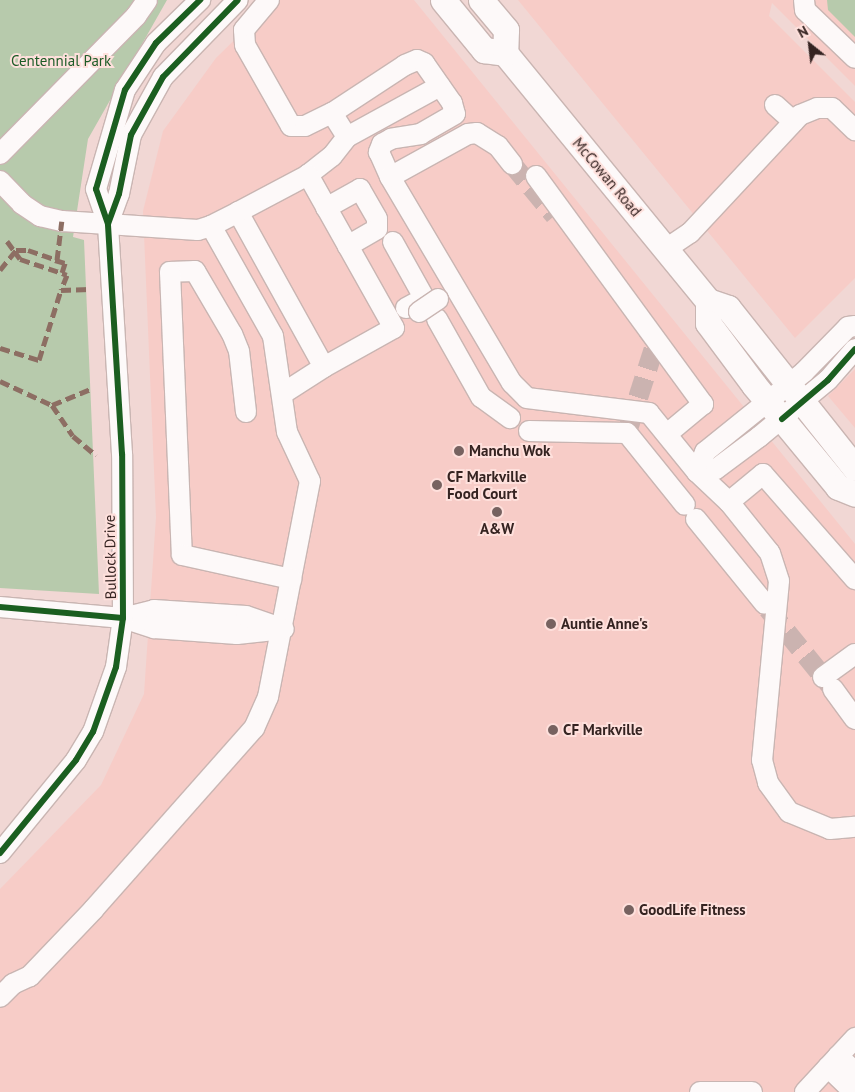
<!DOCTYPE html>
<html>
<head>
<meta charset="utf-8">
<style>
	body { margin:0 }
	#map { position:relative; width:855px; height:1092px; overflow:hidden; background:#f1d7d4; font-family:"PT Sans",sans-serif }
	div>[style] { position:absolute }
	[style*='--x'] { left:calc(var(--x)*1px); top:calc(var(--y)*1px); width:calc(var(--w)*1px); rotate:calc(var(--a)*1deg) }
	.built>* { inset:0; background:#f7ccc7 }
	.green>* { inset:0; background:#b7caac }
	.minor-tunnel>* { height:20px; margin-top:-10px; transform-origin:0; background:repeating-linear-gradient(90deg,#cbb3b0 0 20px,transparent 0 30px) }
	.roads { filter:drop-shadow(1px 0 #c9b5b2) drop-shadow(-1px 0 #c9b5b2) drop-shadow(0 1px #c9b5b2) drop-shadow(0 -1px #c9b5b2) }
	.minor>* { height:20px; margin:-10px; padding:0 10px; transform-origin:10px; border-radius:10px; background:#fdf9f9 }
	.major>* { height:25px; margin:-12.5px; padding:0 12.5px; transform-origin:12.5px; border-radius:12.5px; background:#fdf9f9 }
	.bridges { filter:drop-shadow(1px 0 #c9b5b2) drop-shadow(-1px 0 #c9b5b2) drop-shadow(0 1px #c9b5b2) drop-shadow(0 -1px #c9b5b2) }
	.minor-bridge>* { height:20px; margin:-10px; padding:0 10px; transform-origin:10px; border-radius:10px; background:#fdf9f9 }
	.quiet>* { height:5px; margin-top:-2.5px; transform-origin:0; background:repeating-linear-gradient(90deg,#8d6e63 0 10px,transparent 0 15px) }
	.cycleway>* { height:6px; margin:-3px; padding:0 3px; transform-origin:3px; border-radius:3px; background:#1b5e20 }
	.dots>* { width:14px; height:14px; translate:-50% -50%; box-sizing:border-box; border:2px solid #fee0dc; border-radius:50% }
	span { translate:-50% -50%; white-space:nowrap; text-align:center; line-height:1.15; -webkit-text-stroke:4px #fee0dc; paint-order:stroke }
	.park-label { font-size:15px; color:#1d5c27 }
	.street-label { font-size:15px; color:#352321 }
	.poi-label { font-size:15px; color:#352321; font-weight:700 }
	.left { translate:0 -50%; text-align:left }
	.north { position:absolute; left:785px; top:20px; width:50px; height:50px; -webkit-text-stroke:4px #fee0dc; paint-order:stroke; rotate:331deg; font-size:14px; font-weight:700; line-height:20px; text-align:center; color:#352321 }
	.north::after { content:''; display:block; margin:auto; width:18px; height:22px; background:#352321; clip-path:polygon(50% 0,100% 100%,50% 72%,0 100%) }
</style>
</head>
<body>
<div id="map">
	<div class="built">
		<i style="clip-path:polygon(275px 0,414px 0,855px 544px,855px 1092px,0 1092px,0 889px,101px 785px,144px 694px,156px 517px,143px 211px,163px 131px,216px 58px)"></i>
		<i style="clip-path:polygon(518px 0,855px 0,855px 86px,772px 3px,769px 16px,855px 102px,855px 278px,795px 338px)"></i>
		<i style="clip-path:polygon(855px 369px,855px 428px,828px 396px)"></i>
	</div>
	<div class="green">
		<i style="clip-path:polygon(0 0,167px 0,88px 139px,73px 237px,84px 240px,99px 594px,0 588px)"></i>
		<i style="clip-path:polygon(827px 0,855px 0,855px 37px,828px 10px)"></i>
	</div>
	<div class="minor-tunnel">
		<i style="--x:512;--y:164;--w:67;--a:50.4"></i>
		<i style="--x:629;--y:426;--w:88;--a:-72.2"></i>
		<i style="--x:656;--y:342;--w:15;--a:-127"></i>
		<i style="--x:768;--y:609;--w:103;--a:50.9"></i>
	</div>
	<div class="roads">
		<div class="minor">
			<i style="--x:269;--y:0;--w:39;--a:130"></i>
			<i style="--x:244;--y:30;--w:15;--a:86"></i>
			<i style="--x:245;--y:45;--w:93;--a:60.4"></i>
			<i style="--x:291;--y:126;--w:14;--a:0"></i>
			<i style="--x:305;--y:126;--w:30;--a:-26"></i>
			<i style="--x:332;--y:113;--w:28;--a:58"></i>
			<i style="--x:347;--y:137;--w:24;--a:128"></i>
			<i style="--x:332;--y:156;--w:31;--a:142"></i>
			<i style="--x:804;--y:0;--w:10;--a:84"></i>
			<i style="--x:805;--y:10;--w:69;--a:43.8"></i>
			<i style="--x:775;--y:105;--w:25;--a:42"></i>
			<i style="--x:332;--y:113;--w:87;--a:-33.3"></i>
			<i style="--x:405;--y:65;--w:13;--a:-23"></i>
			<i style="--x:417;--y:60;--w:8;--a:23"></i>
			<i style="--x:424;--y:63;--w:49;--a:55"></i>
			<i style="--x:452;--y:103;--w:11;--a:75"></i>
			<i style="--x:455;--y:114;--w:39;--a:150"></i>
			<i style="--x:421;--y:134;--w:30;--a:171"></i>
			<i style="--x:391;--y:139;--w:10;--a:151"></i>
			<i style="--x:382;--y:144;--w:9;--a:111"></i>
			<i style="--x:379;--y:152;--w:27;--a:66"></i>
			<i style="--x:390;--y:177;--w:239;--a:59.4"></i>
			<i style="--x:512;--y:383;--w:21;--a:45"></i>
			<i style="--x:527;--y:398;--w:123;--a:7"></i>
			<i style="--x:649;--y:413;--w:76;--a:50.9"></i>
			<i style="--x:697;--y:472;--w:44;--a:43.2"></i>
			<i style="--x:729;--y:502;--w:65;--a:51.2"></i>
			<i style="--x:770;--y:553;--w:29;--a:72"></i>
			<i style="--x:779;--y:581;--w:180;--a:95.4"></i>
			<i style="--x:762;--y:760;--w:24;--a:75"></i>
			<i style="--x:768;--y:783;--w:36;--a:54"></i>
			<i style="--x:789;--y:812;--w:44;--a:22.5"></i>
			<i style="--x:830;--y:829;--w:25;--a:-5"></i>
			<i style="--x:347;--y:137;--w:106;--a:-28.7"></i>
			<i style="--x:0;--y:154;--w:194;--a:-45.4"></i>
			<i style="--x:136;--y:16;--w:19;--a:-55"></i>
			<i style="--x:536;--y:176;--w:283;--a:53.8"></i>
			<i style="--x:703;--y:404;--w:47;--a:140.2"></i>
			<i style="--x:390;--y:177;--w:89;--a:-28.9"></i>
			<i style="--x:468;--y:134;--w:9;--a:-6"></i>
			<i style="--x:477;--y:133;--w:25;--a:32"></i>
			<i style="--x:498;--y:146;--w:23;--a:52"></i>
			<i style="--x:0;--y:181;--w:32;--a:46"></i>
			<i style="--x:22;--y:204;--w:22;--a:34"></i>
			<i style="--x:40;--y:216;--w:23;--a:13"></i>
			<i style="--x:62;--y:221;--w:136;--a:3.8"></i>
			<i style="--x:198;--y:230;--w:14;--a:-17"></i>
			<i style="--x:211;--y:226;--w:126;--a:60.6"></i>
			<i style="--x:273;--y:336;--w:97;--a:81.7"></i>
			<i style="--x:287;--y:432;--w:54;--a:64.9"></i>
			<i style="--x:310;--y:481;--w:220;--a:101"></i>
			<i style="--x:268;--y:697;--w:34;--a:114"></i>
			<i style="--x:254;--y:728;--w:242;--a:131.5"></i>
			<i style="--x:94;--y:909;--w:93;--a:133.7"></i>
			<i style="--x:30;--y:976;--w:19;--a:155"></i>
			<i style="--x:13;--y:984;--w:18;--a:135"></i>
			<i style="--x:326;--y:208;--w:39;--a:-29"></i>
			<i style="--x:360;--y:189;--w:34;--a:60"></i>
			<i style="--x:377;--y:219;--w:10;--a:90"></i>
			<i style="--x:377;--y:229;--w:34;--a:150"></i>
			<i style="--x:108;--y:224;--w:32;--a:-70"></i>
			<i style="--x:119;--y:194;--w:60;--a:-78.5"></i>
			<i style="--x:131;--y:135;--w:66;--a:-61.1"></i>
			<i style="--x:163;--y:77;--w:107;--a:-45.8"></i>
			<i style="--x:211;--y:226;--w:30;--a:-27"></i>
			<i style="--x:238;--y:212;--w:177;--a:61"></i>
			<i style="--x:324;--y:367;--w:80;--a:-29.1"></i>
			<i style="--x:394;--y:328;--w:176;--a:-119.3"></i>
			<i style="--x:308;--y:175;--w:79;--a:152.1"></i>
			<i style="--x:393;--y:242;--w:60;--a:60.9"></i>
			<i style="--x:666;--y:249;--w:29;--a:-34"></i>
			<i style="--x:690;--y:233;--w:161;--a:-47"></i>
			<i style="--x:800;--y:115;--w:18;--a:-22"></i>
			<i style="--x:817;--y:108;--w:15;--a:0"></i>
			<i style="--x:832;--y:108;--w:32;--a:44"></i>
			<i style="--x:406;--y:308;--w:21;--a:-28"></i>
			<i style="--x:437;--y:319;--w:90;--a:60.6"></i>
			<i style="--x:481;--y:397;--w:36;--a:36"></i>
			<i style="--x:282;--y:394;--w:50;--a:-32.7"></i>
			<i style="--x:246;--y:412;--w:61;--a:-96.5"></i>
			<i style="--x:239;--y:351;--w:18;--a:-112"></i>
			<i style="--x:232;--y:334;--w:73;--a:-120.4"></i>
			<i style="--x:195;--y:271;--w:25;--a:178"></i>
			<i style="--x:170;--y:272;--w:283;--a:87.6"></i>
			<i style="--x:182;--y:555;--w:112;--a:12.4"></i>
			<i style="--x:529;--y:431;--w:98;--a:1.2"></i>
			<i style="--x:627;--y:433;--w:92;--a:51.1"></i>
			<i style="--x:697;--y:472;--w:22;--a:-68"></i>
			<i style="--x:705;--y:452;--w:127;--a:-38.9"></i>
			<i style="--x:804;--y:372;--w:63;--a:-45.6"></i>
			<i style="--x:848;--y:327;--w:7;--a:-8"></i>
			<i style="--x:697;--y:472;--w:19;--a:-9"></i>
			<i style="--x:716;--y:469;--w:54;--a:-36.7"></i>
			<i style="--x:759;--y:437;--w:89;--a:-39.6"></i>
			<i style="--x:828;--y:380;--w:41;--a:-48.9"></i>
			<i style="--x:729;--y:502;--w:44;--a:-39.5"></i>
			<i style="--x:763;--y:474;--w:140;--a:48.8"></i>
			<i style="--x:696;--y:519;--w:109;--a:50.9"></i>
			<i style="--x:0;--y:607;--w:123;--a:5.1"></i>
			<i style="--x:123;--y:618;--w:33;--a:18"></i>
			<i style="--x:154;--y:628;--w:83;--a:4.1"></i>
			<i style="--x:237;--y:634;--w:47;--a:-6.1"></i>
			<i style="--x:123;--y:618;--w:32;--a:-14"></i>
			<i style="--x:154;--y:610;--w:92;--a:3.7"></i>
			<i style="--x:246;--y:616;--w:39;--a:19"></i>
			<i style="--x:823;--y:677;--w:39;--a:-36"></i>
			<i style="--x:833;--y:689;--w:37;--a:54"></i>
			<i style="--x:0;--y:853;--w:120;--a:-50.7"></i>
			<i style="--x:76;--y:760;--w:33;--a:-59"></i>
			<i style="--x:93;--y:732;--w:69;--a:-70.5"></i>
			<i style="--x:116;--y:667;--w:49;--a:-81.9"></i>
			<i style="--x:123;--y:618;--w:164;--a:-90.3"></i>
			<i style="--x:122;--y:454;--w:230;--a:-93.5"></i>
			<i style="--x:108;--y:224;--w:37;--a:-109"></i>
			<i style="--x:96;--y:189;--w:103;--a:-73.7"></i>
			<i style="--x:125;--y:90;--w:56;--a:-56.6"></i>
			<i style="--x:156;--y:43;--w:62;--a:-44.3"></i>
			<i style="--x:838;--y:1056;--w:23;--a:43"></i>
			<i style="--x:828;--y:1067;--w:36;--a:44"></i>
			<i style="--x:700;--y:1092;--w:52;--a:0"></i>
			<i style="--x:805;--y:1092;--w:74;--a:-47.2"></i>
		</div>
		<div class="major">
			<i style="--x:443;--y:0;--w:65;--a:50.6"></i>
			<i style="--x:484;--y:50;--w:21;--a:8"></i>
			<i style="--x:505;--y:53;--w:320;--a:50.7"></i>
			<i style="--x:708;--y:301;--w:21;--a:19"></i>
			<i style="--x:728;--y:308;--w:204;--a:51.6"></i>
			<i style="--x:481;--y:0;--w:39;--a:50"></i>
			<i style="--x:506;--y:30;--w:23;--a:92"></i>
			<i style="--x:708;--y:301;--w:22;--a:90"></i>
			<i style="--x:708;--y:323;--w:77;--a:53.4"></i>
			<i style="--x:754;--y:385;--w:132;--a:50.5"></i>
			<i style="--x:838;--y:487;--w:18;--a:22"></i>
		</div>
	</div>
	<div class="bridges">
		<div class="minor-bridge">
			<i style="--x:419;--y:312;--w:23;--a:-34"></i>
		</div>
	</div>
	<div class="quiet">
		<i style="--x:7;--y:241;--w:22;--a:54"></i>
		<i style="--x:20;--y:259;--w:44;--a:18.4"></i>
		<i style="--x:55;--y:260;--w:10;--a:17"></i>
		<i style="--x:65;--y:263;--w:10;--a:107"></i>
		<i style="--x:62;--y:273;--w:5;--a:22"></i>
		<i style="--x:67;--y:275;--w:16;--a:112"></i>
		<i style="--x:0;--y:270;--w:26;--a:-51"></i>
		<i style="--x:16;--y:250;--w:12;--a:0"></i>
		<i style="--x:28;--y:250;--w:31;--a:19"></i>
		<i style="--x:57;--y:260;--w:39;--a:-83"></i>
		<i style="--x:0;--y:348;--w:41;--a:17.1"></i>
		<i style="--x:39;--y:360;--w:73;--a:-72.6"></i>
		<i style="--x:61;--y:290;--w:29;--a:-2"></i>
		<i style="--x:0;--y:381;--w:57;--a:24.8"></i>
		<i style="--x:52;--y:405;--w:37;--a:56"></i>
		<i style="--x:73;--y:436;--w:30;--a:40"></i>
		<i style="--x:52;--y:405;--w:44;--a:-22.5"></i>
	</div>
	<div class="cycleway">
		<i style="--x:108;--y:224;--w:32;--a:-70"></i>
		<i style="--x:119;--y:194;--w:60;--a:-78.5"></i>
		<i style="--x:131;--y:135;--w:66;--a:-61.1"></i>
		<i style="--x:163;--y:77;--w:107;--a:-45.8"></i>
		<i style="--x:782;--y:419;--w:60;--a:-40.3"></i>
		<i style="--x:828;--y:380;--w:41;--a:-48.9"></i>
		<i style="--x:0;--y:607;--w:123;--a:5.1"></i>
		<i style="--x:0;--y:853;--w:120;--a:-50.7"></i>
		<i style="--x:76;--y:760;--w:33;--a:-59"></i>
		<i style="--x:93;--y:732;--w:69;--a:-70.5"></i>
		<i style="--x:116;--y:667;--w:49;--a:-81.9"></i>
		<i style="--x:123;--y:618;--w:164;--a:-90.3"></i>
		<i style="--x:122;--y:454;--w:230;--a:-93.5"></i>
		<i style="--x:108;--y:224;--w:37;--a:-109"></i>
		<i style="--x:96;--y:189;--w:103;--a:-73.7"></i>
		<i style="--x:125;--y:90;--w:56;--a:-56.6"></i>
		<i style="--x:156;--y:43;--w:62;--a:-44.3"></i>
	</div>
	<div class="dots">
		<i style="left:459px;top:451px;background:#776260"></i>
		<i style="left:437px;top:485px;background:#776260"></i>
		<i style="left:497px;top:512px;background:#776260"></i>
		<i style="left:551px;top:624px;background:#776260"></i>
		<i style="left:553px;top:730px;background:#776260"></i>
		<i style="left:629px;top:910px;background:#776260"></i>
	</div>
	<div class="park-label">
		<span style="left:61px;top:61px">Centennial Park</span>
	</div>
	<div class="street-label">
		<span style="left:607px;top:177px;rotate:50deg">McCowan Road</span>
		<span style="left:110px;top:557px;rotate:-91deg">Bullock Drive</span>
	</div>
	<div class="poi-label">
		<span class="left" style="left:469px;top:451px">Manchu Wok</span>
		<span class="left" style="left:447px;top:485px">CF Markville<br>Food Court</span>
		<span style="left:497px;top:529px">A&amp;W</span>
		<span class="left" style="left:561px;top:624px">Auntie Anne's</span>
		<span class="left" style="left:563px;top:730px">CF Markville</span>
		<span class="left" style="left:639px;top:910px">GoodLife Fitness</span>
	</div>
	<div class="north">N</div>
</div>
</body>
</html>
